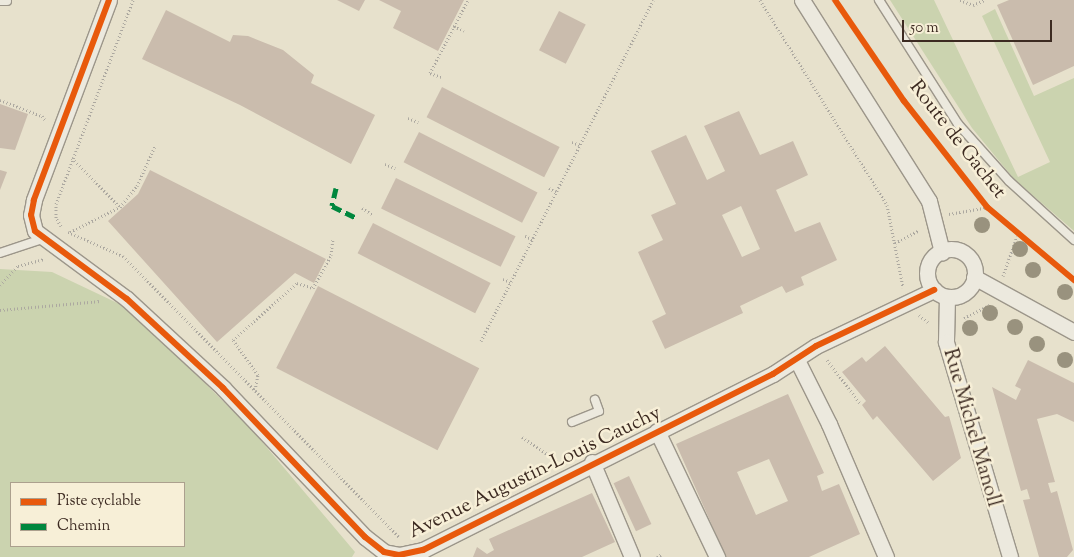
<!DOCTYPE html>
<html>
<head>
<meta charset="utf-8">
<style>
	body { margin:0 }
	#map { position:relative; width:1074px; height:557px; overflow:hidden; background:#e7e1cc; font-family:"Sorts Mill Goudy",serif }
	div>[style] { position:absolute }
	[style*='--x'] { left:calc(var(--x)*1px); top:calc(var(--y)*1px); width:calc(var(--w)*1px); rotate:calc(var(--a)*1deg) }
	.green>* { inset:0; background:#cbd3af }
	.building>* { inset:0; background:#cabcad; transform-origin:0 0 }
	.path>* { height:3px; margin-top:-1.5px; transform-origin:0; background:repeating-linear-gradient(90deg,#aca8a0 0 1px,transparent 0 3.5px) }
	.roads { filter:drop-shadow(1px 0 #9c968a) drop-shadow(-1px 0 #9c968a) drop-shadow(0 1px #9c968a) drop-shadow(0 -1px #9c968a) }
	.service>* { height:8px; margin:-4px; padding:0 4px; transform-origin:4px; border-radius:4px; background:#ece9de }
	.minor>* { height:15px; margin:-7.5px; padding:0 7.5px; transform-origin:7.5px; border-radius:7.5px; background:#ece9de }
	.minor>.ring { margin:-7.5px; padding:0; box-sizing:content-box; background:none; border:15px solid #ece9de; border-radius:50% }
	.quiet>* { height:5px; margin-top:-2.5px; transform-origin:0; background:repeating-linear-gradient(90deg,#00873e 0 10px,transparent 0 15px) }
	.cycleway>* { height:6px; margin:-3px; padding:0 3px; transform-origin:3px; border-radius:3px; background:#e8590c }
	.trees>* { width:16px; height:16px; margin:-8px; border-radius:50%; background:#99927e }
	span { translate:-50% -50%; white-space:nowrap; text-align:center; line-height:1.15; -webkit-text-stroke:5px #f7efd7; paint-order:stroke }
	.street-label { font-size:20px; color:#3c2a21 }
	.legend { position:absolute; left:10px; top:482px; width:175px; height:65px; box-sizing:border-box; background:#f7efd7; border:1px solid #aca08e; margin:0; padding:6px 9px; list-style:none; font-size:15px; color:#3c2a21 }
	.legend li { display:flex; align-items:center; gap:10px; height:25px }
	.legend b { width:25px; border:1px solid #aca08e }
	.scale { position:absolute; left:902px; top:20px; width:150px; height:22px; box-sizing:border-box; border:2px solid #3c2a21; border-top:0; padding-left:6px; font-size:15px; line-height:18px; white-space:nowrap; color:#3c2a21; -webkit-text-stroke:4px #f7efd7; paint-order:stroke }
</style>
</head>
<body>
<div id="map">
	<div class="green">
		<i style="clip-path:polygon(890px 0,934px 0,1018px 177px,1050px 162px,982px 16px,995px 9px,1034px 96px,1074px 78px,1074px 231px,1014px 179px,972px 128px)"></i>
		<i style="clip-path:polygon(evenodd,0 269px,52px 272px,130px 309px,252px 430px,355px 552px,352px 557px,0 557px,0 269px,11px 483px,184px 483px,184px 546px,11px 546px,11px 483px)"></i>
	</div>
	<div class="building">
		<i style="clip-path:polygon(337px 0,365px 0,359px 11px)"></i>
		<i style="clip-path:polygon(379px 0,464px 0,438px 51px,393px 28px,401px 11px)"></i>
		<i style="clip-path:polygon(1009px 0,1074px 0,1074px 66px,1033px 85px,997px 5px)"></i>
		<i style="clip-path:polygon(166px 10px,230px 42px,233px 35px,248px 36px,283px 50px,314px 75px,311px 83px,375px 115px,351px 164px,240px 105px,142px 59px)"></i>
		<i style="left:559px;top:11px;width:30px;height:44px;rotate:27deg"></i>
		<i style="left:442px;top:87px;width:132px;height:34px;rotate:27deg"></i>
		<i style="clip-path:polygon(0 104px,28px 114px,15px 150px,0 148px)"></i>
		<i style="clip-path:polygon(evenodd,739px 111px,760px 155px,793px 141px,808px 175px,776px 190px,795px 232px,820px 222px,837px 260px,801px 277px,804px 285px,786px 293px,782px 286px,740px 306px,743px 313px,665px 349px,652px 321px,666px 314px,638px 252px,663px 240px,651px 215px,676px 204px,651px 151px,686px 135px,707px 180px,725px 171px,704px 126px,739px 111px,741px 206px,760px 249px,742px 257px,722px 215px,741px 206px)"></i>
		<i style="left:419px;top:132px;width:133px;height:34px;rotate:27deg"></i>
		<i style="clip-path:polygon(0 170px,7px 172px,0 190px)"></i>
		<i style="clip-path:polygon(150px 170px,326px 259px,314px 283px,295px 273px,217px 342px,108px 221px,138px 194px)"></i>
		<i style="left:396px;top:178px;width:133px;height:34px;rotate:26deg"></i>
		<i style="left:373px;top:223px;width:132px;height:34px;rotate:27deg"></i>
		<i style="left:318px;top:286px;width:181px;height:92px;rotate:27deg"></i>
		<i style="clip-path:polygon(885px 346px,945px 417px,949px 416px,961px 458px,933px 481px,877px 416px,873px 420px,862px 405px,866px 401px,842px 372px,862px 357px,866px 362px)"></i>
		<i style="clip-path:polygon(1028px 360px,1074px 383px,1074px 422px,1057px 414px,1037px 419px,1055px 482px,1048px 483px,1051px 493px,1057px 491px,1073px 550px,1067px 557px,1039px 557px,1023px 500px,1030px 499px,1027px 489px,1021px 491px,992px 387px,1016px 400px,1021px 389px,1015px 386px)"></i>
		<i style="clip-path:polygon(evenodd,788px 394px,824px 473px,817px 476px,822px 491px,839px 484px,860px 534px,809px 557px,726px 557px,676px 444px,788px 394px,769px 459px,788px 501px,756px 515px,737px 472px,769px 459px)"></i>
		<i style="left:629px;top:476px;width:53px;height:17px;rotate:65deg"></i>
		<i style="clip-path:polygon(592px 493px,615px 542px,582px 557px,473px 557px,477px 547px,487px 554px,494px 550px,489px 539px)"></i>
	</div>
	<div class="path">
		<i style="--x:760;--y:0;--w:241;--a:58.2"></i>
		<i style="--x:887;--y:205;--w:84;--a:79"></i>
		<i style="--x:960;--y:0;--w:14;--a:21"></i>
		<i style="--x:973;--y:5;--w:13;--a:-23"></i>
		<i style="--x:454;--y:26;--w:11;--a:27"></i>
		<i style="--x:441;--y:77;--w:12;--a:-160"></i>
		<i style="--x:430;--y:73;--w:82;--a:-62.5"></i>
		<i style="--x:0;--y:100;--w:45;--a:20.9"></i>
		<i style="--x:42;--y:116;--w:6;--a:51"></i>
		<i style="--x:408;--y:118;--w:11;--a:22"></i>
		<i style="--x:572;--y:142;--w:9;--a:21"></i>
		<i style="--x:72;--y:158;--w:69;--a:45.6"></i>
		<i style="--x:120;--y:207;--w:27;--a:-51"></i>
		<i style="--x:137;--y:186;--w:44;--a:-65.8"></i>
		<i style="--x:385;--y:164;--w:11;--a:22"></i>
		<i style="--x:549;--y:188;--w:8;--a:30"></i>
		<i style="--x:362;--y:208;--w:12;--a:31"></i>
		<i style="--x:949;--y:214;--w:39;--a:-10"></i>
		<i style="--x:61;--y:226;--w:9;--a:-122"></i>
		<i style="--x:56;--y:218;--w:14;--a:-90"></i>
		<i style="--x:56;--y:204;--w:218;--a:-69.3"></i>
		<i style="--x:68;--y:232;--w:60;--a:23.6"></i>
		<i style="--x:123;--y:256;--w:395;--a:45.5"></i>
		<i style="--x:70;--y:232;--w:56;--a:-26.6"></i>
		<i style="--x:525;--y:236;--w:8;--a:23"></i>
		<i style="--x:895;--y:243;--w:27;--a:-28"></i>
		<i style="--x:1003;--y:276;--w:42;--a:-70.7"></i>
		<i style="--x:503;--y:279;--w:9;--a:21"></i>
		<i style="--x:0;--y:285;--w:26;--a:-47"></i>
		<i style="--x:18;--y:266;--w:27;--a:-15"></i>
		<i style="--x:0;--y:310;--w:101;--a:-5.1"></i>
		<i style="--x:919;--y:315;--w:13;--a:39"></i>
		<i style="--x:964;--y:318;--w:29;--a:-27"></i>
		<i style="--x:481;--y:341;--w:382;--a:-63.2"></i>
		<i style="--x:827;--y:360;--w:54;--a:52.5"></i>
		<i style="--x:255;--y:390;--w:15;--a:-79"></i>
		<i style="--x:258;--y:375;--w:43;--a:-125.5"></i>
		<i style="--x:233;--y:340;--w:86;--a:-41.7"></i>
		<i style="--x:297;--y:283;--w:17;--a:17"></i>
		<i style="--x:313;--y:288;--w:38;--a:-61"></i>
		<i style="--x:331;--y:255;--w:17;--a:-83"></i>
		<i style="--x:522;--y:437;--w:45;--a:34"></i>
		<i style="--x:657;--y:557;--w:6;--a:-31"></i>
	</div>
	<div class="roads">
		<div class="service">
			<i style="--x:879;--y:0;--w:147;--a:57.5"></i>
			<i style="--x:958;--y:124;--w:76;--a:48.2"></i>
			<i style="--x:1009;--y:181;--w:88;--a:42.2"></i>
			<i style="--x:0;--y:1;--w:7;--a:0"></i>
			<i style="--x:0;--y:253;--w:44;--a:-18.4"></i>
			<i style="--x:572;--y:422;--w:29;--a:-22"></i>
			<i style="--x:599;--y:411;--w:12;--a:-110"></i>
		</div>
		<div class="minor">
			<i style="--x:109;--y:0;--w:214;--a:110.6"></i>
			<i style="--x:34;--y:200;--w:15;--a:101"></i>
			<i style="--x:31;--y:215;--w:16;--a:76"></i>
			<i style="--x:35;--y:231;--w:114;--a:36.5"></i>
			<i style="--x:127;--y:299;--w:131;--a:42.8"></i>
			<i style="--x:223;--y:388;--w:206;--a:46.4"></i>
			<i style="--x:365;--y:537;--w:24;--a:38"></i>
			<i style="--x:384;--y:552;--w:15;--a:11"></i>
			<i style="--x:399;--y:555;--w:25;--a:-12"></i>
			<i style="--x:423;--y:550;--w:392;--a:-26.7"></i>
			<i style="--x:773;--y:374;--w:51;--a:-33.1"></i>
			<i style="--x:816;--y:346;--w:131;--a:-25.4"></i>
			<i style="--x:802;--y:0;--w:238;--a:57.7"></i>
			<i style="--x:929;--y:201;--w:53;--a:75.7"></i>
			<i class="ring" style="left:927px;top:249px;width:33px;height:33px"></i>
			<i style="--x:974;--y:277;--w:114;--a:28.8"></i>
			<i style="--x:947;--y:297;--w:45;--a:91.3"></i>
			<i style="--x:946;--y:342;--w:224;--a:73.4"></i>
			<i style="--x:797;--y:360;--w:72;--a:63.4"></i>
			<i style="--x:829;--y:424;--w:145;--a:66.8"></i>
			<i style="--x:657;--y:431;--w:140;--a:64.5"></i>
			<i style="--x:592;--y:462;--w:103;--a:67.2"></i>
		</div>
	</div>
	<div class="quiet">
		<i style="--x:336;--y:188;--w:18;--a:103"></i>
		<i style="--x:332;--y:206;--w:28;--a:26"></i>
	</div>
	<div class="cycleway">
		<i style="--x:109;--y:0;--w:214;--a:110.6"></i>
		<i style="--x:34;--y:200;--w:15;--a:101"></i>
		<i style="--x:31;--y:215;--w:16;--a:76"></i>
		<i style="--x:35;--y:231;--w:114;--a:36.5"></i>
		<i style="--x:127;--y:299;--w:131;--a:42.8"></i>
		<i style="--x:223;--y:388;--w:206;--a:46.4"></i>
		<i style="--x:365;--y:537;--w:24;--a:38"></i>
		<i style="--x:384;--y:552;--w:15;--a:11"></i>
		<i style="--x:399;--y:555;--w:25;--a:-12"></i>
		<i style="--x:423;--y:550;--w:392;--a:-26.7"></i>
		<i style="--x:773;--y:374;--w:51;--a:-33.1"></i>
		<i style="--x:816;--y:346;--w:131;--a:-25.4"></i>
		<i style="--x:835;--y:0;--w:122;--a:55.7"></i>
		<i style="--x:904;--y:101;--w:135;--a:51.9"></i>
		<i style="--x:987;--y:207;--w:114;--a:40"></i>
	</div>
	<div class="trees">
		<i style="left:982px;top:225px"></i>
		<i style="left:1020px;top:249px"></i>
		<i style="left:1033px;top:270px"></i>
		<i style="left:1065px;top:292px"></i>
		<i style="left:990px;top:313px"></i>
		<i style="left:1015px;top:327px"></i>
		<i style="left:970px;top:328px"></i>
		<i style="left:1037px;top:344px"></i>
		<i style="left:1065px;top:360px"></i>
	</div>
	<div class="street-label">
		<span style="left:957px;top:140px;rotate:52deg">Route de Gachet</span>
		<span style="left:971px;top:428px;rotate:74deg">Rue Michel Manoll</span>
		<span style="left:535px;top:473px;rotate:-26deg">Avenue Augustin-Louis Cauchy</span>
	</div>
	<ul class="legend">
	<li><b style="height:6px;background:#e8590c"></b>Piste cyclable</li>
	<li><b style="height:6px;background:#00873e"></b>Chemin</li>
	</ul>
	<div class="scale">50 m</div>
</div>
</body>
</html>
